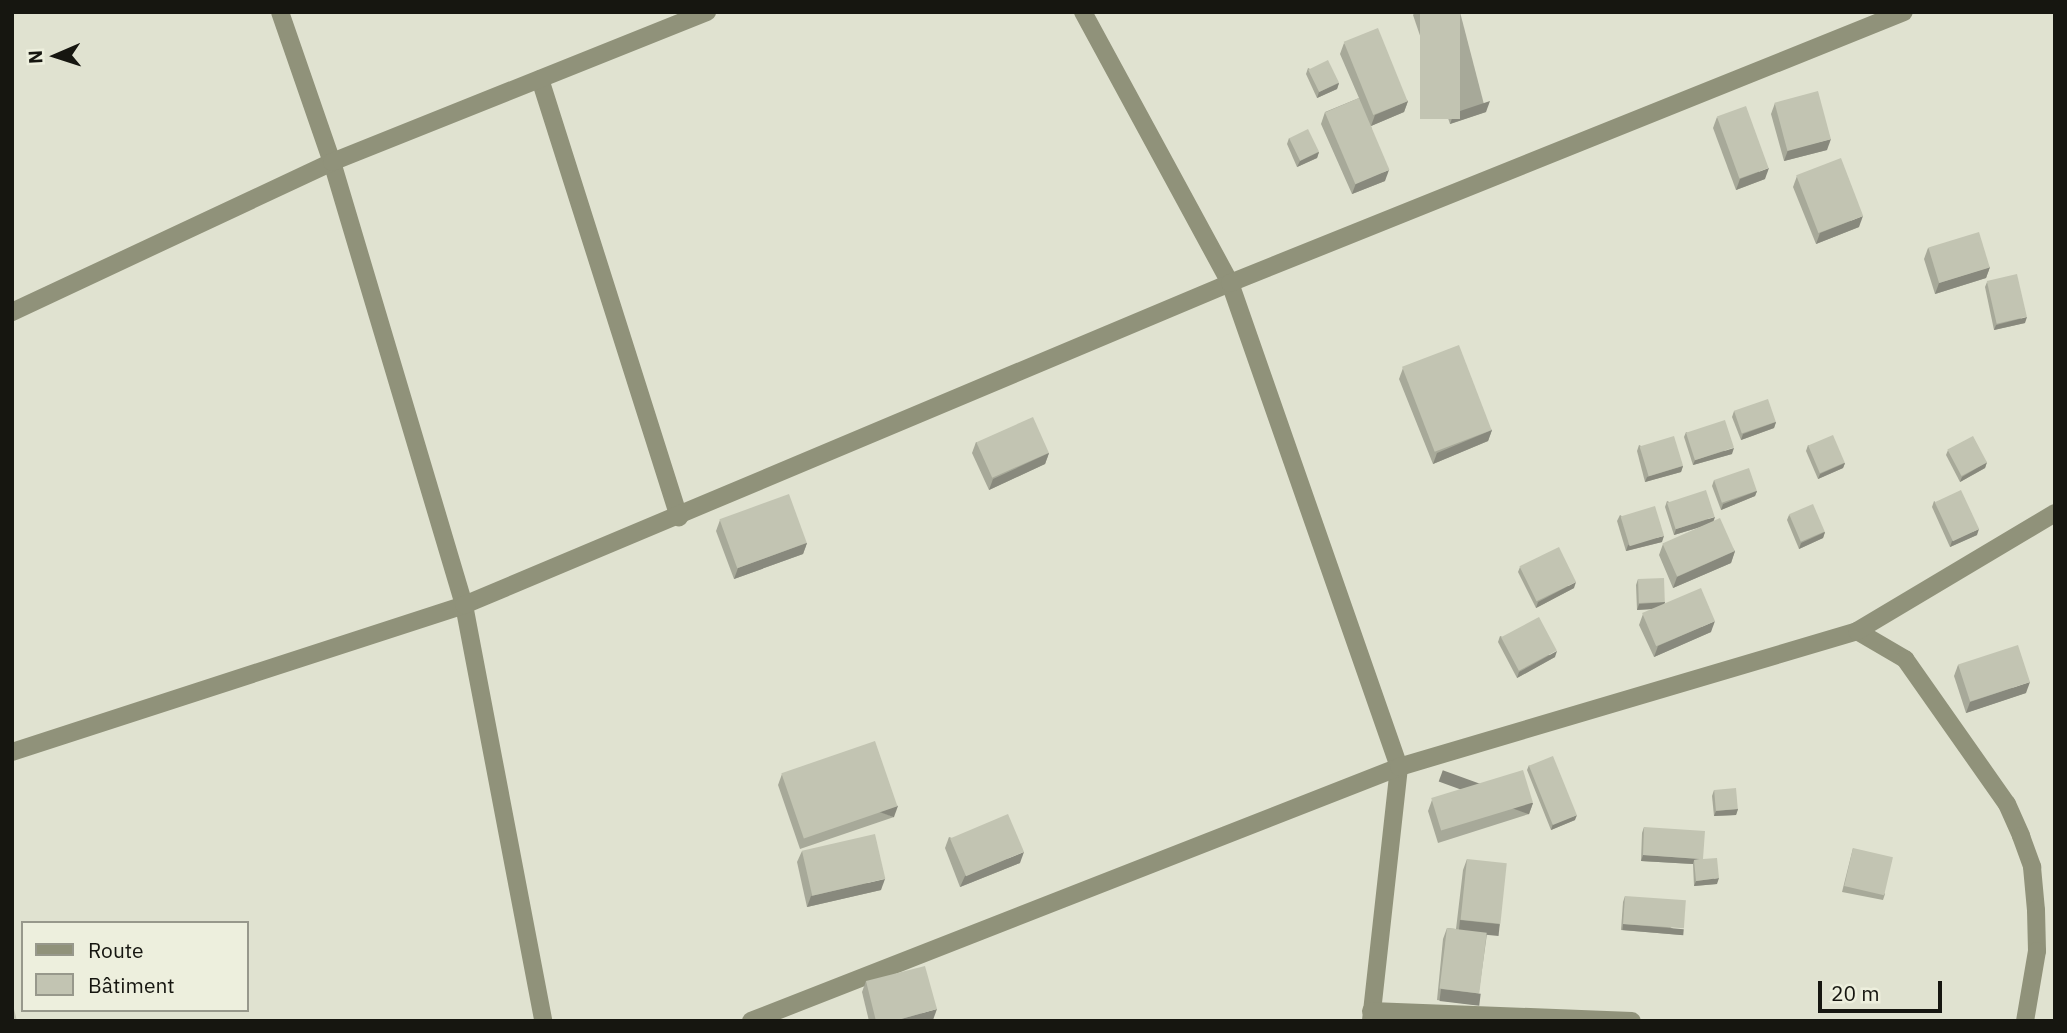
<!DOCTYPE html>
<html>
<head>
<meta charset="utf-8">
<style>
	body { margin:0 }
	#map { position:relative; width:2067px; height:1033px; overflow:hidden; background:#e0e2d0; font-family:"IBM Plex Sans",sans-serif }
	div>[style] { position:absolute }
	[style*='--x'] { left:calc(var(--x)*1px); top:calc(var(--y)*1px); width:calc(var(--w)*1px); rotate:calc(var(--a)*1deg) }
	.minor>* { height:18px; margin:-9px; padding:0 9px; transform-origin:9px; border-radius:9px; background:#90927a }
	.wall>* { inset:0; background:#a7a999 }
	.shaded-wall>* { inset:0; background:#88897d; transform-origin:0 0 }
	.building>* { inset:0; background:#c2c4b2; transform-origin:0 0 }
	span { translate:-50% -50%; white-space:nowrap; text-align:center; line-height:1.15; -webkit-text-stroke:6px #edefdd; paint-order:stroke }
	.frame { position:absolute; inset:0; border:14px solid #161610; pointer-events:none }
	.legend { position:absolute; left:21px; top:921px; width:228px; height:91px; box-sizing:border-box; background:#edefdd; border:2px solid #97988b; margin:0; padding:9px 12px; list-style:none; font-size:21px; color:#161610 }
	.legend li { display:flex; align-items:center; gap:14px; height:35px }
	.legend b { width:35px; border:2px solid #97988b }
	.north { position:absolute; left:21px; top:21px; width:70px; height:70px; -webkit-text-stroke:5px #edefdd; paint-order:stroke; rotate:267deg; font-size:19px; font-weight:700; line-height:28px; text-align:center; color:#161610 }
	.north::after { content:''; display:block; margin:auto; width:24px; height:32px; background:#161610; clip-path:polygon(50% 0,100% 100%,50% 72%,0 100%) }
	.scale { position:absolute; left:1818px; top:981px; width:124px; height:32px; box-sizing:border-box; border:4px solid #161610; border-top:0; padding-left:9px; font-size:21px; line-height:24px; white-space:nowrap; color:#161610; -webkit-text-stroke:5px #edefdd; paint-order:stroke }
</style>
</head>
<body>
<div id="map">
	<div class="minor">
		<i style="--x:280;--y:12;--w:159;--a:70.9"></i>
		<i style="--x:332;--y:162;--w:462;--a:73.4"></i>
		<i style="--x:464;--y:605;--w:423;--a:79.2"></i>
		<i style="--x:1083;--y:12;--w:308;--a:61.5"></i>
		<i style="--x:1230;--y:283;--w:513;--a:70.75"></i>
		<i style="--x:1399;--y:767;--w:256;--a:96.3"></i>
		<i style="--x:540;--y:79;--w:460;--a:72.4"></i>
		<i style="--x:12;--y:312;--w:353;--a:-25.1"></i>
		<i style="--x:332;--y:162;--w:404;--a:-21.8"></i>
		<i style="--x:1857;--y:631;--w:56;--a:30.3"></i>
		<i style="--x:1905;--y:659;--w:177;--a:54.9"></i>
		<i style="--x:2007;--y:804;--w:35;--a:66"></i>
		<i style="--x:2021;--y:836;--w:33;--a:70"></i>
		<i style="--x:2032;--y:867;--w:43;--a:84.7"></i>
		<i style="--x:2036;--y:910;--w:41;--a:88.6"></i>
		<i style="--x:2037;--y:951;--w:71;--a:99.7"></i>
		<i style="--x:12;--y:752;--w:475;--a:-18"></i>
		<i style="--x:464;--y:605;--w:831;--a:-22.8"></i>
		<i style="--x:1230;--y:283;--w:726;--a:-21.9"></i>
		<i style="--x:1371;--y:1011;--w:261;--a:2.2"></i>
		<i style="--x:751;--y:1021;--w:696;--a:-21.4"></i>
		<i style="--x:1399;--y:767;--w:478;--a:-16.5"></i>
		<i style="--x:1857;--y:631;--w:230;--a:-30.8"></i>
	</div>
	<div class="wall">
		<i style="clip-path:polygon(1415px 12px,1460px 12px,1486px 112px,1450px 124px,1413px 15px)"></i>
		<i style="clip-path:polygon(1344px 43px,1408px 101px,1404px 112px,1371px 126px,1385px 181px,1352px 194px,1321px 124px,1325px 112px,1359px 98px,1340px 54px)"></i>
		<i style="clip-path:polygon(1308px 68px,1339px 83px,1337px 89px,1317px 98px,1306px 74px)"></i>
		<i style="clip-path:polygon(1775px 103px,1827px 150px,1784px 161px,1771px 114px)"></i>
		<i style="clip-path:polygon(1717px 117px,1765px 179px,1736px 190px,1713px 128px)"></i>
		<i style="clip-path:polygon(1289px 138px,1319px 152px,1317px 158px,1297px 167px,1287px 144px)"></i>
		<i style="clip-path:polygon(1797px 176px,1859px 227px,1816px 244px,1793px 187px)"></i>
		<i style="clip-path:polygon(1928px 248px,1990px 267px,1986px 278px,1935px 294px,1924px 259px)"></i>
		<i style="clip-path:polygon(1987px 282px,2025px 323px,1994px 330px,1985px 287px)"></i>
		<i style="clip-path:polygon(1403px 368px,1492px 430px,1488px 441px,1433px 464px,1399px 379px)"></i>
		<i style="clip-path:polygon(1734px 411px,1776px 422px,1774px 428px,1741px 440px,1732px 417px)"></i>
		<i style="clip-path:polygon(1686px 432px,1732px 454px,1693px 465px,1684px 437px)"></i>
		<i style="clip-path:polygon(976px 442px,1049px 453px,1045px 464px,989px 490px,972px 453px)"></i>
		<i style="clip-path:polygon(1639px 445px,1683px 466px,1681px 472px,1645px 482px,1637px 451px)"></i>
		<i style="clip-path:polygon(1808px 445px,1845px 463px,1843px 468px,1818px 479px,1806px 451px)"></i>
		<i style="clip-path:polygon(1948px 450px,1987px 462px,1985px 468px,1960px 482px,1946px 455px)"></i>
		<i style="clip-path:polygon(1714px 480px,1757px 491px,1755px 496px,1721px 510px,1712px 486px)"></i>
		<i style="clip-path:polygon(1667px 501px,1713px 521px,1735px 551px,1731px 563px,1673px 588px,1659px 555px,1663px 544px,1704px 526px,1674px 535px,1665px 507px)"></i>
		<i style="clip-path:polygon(1934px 501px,1977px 535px,1950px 547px,1932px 507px)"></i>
		<i style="clip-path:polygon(1620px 515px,1662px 542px,1626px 551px,1617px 521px)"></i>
		<i style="clip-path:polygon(1789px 515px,1825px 532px,1823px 538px,1799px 549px,1787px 520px)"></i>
		<i style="clip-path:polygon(720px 520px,807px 543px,803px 554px,734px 579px,716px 531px)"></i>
		<i style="clip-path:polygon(1520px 567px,1574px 588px,1536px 608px,1518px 572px)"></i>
		<i style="clip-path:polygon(1638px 579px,1665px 602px,1664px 605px,1711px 632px,1654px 657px,1639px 625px,1643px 614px,1656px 609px,1637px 610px,1636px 585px)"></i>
		<i style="clip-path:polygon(1500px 636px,1555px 657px,1517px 678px,1498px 642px)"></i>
		<i style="clip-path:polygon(1958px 665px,2026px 693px,1966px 713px,1954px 676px)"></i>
		<i style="clip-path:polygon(1529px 765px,1575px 820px,1551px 830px,1527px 770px)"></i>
		<i style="clip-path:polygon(782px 774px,894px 817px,800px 849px,778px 785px)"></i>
		<i style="clip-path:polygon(1714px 790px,1738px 809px,1736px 815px,1714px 816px,1712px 796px)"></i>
		<i style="clip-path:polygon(1432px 800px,1533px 803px,1529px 814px,1438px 843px,1428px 811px)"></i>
		<i style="clip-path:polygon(1644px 827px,1703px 859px,1717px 884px,1694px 886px,1693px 864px,1641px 861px,1642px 833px)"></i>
		<i style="clip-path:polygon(949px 837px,1020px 863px,960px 887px,945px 848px)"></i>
		<i style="clip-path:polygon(1853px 848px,1885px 894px,1883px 900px,1842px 892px)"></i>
		<i style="clip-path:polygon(802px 851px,881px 890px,807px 907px,797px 862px)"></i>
		<i style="clip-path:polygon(1467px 859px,1500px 924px,1496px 935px,1487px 934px,1477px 1005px,1437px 1000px,1443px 939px,1447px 928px,1456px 929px,1463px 870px)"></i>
		<i style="clip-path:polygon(1625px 896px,1682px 935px,1621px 930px,1623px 902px)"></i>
		<i style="clip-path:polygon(866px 981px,933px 1020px,869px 1021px,862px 992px)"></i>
	</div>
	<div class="shaded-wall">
		<i style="clip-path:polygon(1339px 83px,1337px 89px,1317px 98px,1319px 92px)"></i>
		<i style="clip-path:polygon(1408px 101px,1404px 112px,1371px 126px,1375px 115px)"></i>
		<i style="clip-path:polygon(1490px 101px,1486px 112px,1450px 124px,1454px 113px)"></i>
		<i style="clip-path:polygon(1831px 139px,1827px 150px,1784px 161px,1788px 150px)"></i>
		<i style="clip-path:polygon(1319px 152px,1317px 158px,1297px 167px,1300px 161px)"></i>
		<i style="clip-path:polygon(1769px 168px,1765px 179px,1736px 190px,1740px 179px)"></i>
		<i style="clip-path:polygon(1389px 170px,1385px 181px,1352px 194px,1356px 183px)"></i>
		<i style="clip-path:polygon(1863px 216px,1859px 227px,1816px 244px,1820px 233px)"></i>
		<i style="clip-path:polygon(1990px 267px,1986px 278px,1935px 294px,1939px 283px)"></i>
		<i style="clip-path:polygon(2027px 317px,2025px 323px,1994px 330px,1996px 325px)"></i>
		<i style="clip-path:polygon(1776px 422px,1774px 428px,1741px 440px,1743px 434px)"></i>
		<i style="clip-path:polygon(1492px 430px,1488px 441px,1433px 464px,1437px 453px)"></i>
		<i style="clip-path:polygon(1734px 448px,1732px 454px,1693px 465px,1695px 460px)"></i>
		<i style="clip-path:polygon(1049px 453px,1045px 464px,989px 490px,993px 479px)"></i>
		<i style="clip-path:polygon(1987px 462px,1985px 468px,1960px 482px,1962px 477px)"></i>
		<i style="clip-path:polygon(1845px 463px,1843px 468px,1818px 479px,1820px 474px)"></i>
		<i style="clip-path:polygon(1683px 466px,1681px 472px,1645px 482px,1647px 477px)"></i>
		<i style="clip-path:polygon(1757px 491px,1755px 496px,1721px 510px,1723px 504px)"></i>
		<i style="clip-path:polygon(1715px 517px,1713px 523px,1674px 535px,1676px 529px)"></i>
		<i style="clip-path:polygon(1979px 529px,1977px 535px,1950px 547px,1952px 541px)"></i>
		<i style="clip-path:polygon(1825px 532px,1823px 538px,1799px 549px,1801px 543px)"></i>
		<i style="clip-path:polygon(1664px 536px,1662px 542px,1626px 551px,1628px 545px)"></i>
		<i style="clip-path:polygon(807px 543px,803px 554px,734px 579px,738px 568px)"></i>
		<i style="clip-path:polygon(1735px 551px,1731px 563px,1673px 588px,1677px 577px)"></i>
		<i style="clip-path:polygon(1576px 582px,1574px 588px,1536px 608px,1538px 602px)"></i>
		<i style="clip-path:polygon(1665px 602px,1663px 608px,1637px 610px,1639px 604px)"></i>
		<i style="clip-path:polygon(1715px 621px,1711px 632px,1654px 657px,1658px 646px)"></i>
		<i style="clip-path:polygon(1557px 651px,1555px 657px,1517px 678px,1519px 672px)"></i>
		<i style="clip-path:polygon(2030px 682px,2026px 693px,1966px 713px,1970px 702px)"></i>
		<i style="left:1533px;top:803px;width:12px;height:96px;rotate:110deg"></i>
		<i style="left:898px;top:806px;width:12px;height:99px;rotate:110deg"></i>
		<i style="clip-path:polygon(1738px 809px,1736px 815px,1714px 816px,1716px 811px)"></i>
		<i style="clip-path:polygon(1577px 815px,1575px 820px,1551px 830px,1553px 824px)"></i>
		<i style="clip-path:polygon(1024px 852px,1020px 863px,960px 887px,965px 876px)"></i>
		<i style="clip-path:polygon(1643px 855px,1700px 859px,1694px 860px,1693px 864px,1641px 861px)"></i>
		<i style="clip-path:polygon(1719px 878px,1717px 884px,1694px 886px,1696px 881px)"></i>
		<i style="clip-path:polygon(885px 879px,881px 890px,807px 907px,811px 896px)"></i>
		<i style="left:1460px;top:920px;width:40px;height:12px;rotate:6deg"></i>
		<i style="left:1623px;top:924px;width:61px;height:6px;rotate:5deg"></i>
		<i style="left:1441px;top:989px;width:40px;height:12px;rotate:7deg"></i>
		<i style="clip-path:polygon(937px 1009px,933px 1020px,930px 1021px,894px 1021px)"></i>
	</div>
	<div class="building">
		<i style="left:1420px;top:12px;width:40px;height:107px"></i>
		<i style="left:1378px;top:28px;width:79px;height:37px;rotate:68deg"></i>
		<i style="left:1328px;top:60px;width:25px;height:22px;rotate:64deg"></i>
		<i style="left:1818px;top:91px;width:50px;height:45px;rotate:75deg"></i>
		<i style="left:1359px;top:98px;width:78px;height:37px;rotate:67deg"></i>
		<i style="left:1746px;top:106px;width:66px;height:31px;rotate:70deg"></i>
		<i style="left:1308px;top:129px;width:25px;height:21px;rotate:64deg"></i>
		<i style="left:1841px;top:158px;width:62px;height:48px;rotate:69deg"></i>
		<i style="left:1979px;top:232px;width:37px;height:53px;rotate:73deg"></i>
		<i style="left:2017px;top:274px;width:44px;height:31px;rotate:77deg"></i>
		<i style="left:1459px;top:345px;width:91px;height:61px;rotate:69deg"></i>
		<i style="left:1768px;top:399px;width:24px;height:36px;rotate:71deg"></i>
		<i style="left:1033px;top:417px;width:39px;height:62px;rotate:66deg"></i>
		<i style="left:1725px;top:420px;width:29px;height:41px;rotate:72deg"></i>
		<i style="left:1833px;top:435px;width:30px;height:27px;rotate:67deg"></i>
		<i style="left:1674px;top:436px;width:31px;height:36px;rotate:73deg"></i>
		<i style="left:1973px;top:436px;width:30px;height:29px;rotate:62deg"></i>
		<i style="left:1749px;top:468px;width:24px;height:37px;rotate:71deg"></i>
		<i style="left:1706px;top:490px;width:28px;height:41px;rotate:72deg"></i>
		<i style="left:1961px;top:490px;width:43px;height:29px;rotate:65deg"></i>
		<i style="left:789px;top:494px;width:52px;height:74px;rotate:70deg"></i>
		<i style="left:1813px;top:504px;width:30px;height:26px;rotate:67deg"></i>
		<i style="left:1655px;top:506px;width:31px;height:36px;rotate:73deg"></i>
		<i style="left:1720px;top:518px;width:36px;height:63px;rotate:66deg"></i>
		<i style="left:1559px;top:547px;width:39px;height:44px;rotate:64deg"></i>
		<i style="left:1664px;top:578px;width:24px;height:26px;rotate:88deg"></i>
		<i style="left:1701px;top:588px;width:36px;height:64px;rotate:67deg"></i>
		<i style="left:1539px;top:617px;width:38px;height:43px;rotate:62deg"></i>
		<i style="left:2018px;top:645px;width:39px;height:63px;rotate:72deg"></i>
		<i style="left:875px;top:741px;width:69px;height:99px;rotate:71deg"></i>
		<i style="left:1553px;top:756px;width:64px;height:26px;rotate:68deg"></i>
		<i style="left:1523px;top:770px;width:34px;height:96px;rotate:73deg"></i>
		<i style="left:1736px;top:788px;width:21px;height:22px;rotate:85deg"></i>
		<i style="left:1008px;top:814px;width:41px;height:63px;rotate:67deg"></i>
		<i style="clip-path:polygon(1644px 827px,1705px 831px,1703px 859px,1717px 858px,1719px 878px,1696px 881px,1694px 860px,1700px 859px,1643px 855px)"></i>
		<i style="left:875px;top:834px;width:46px;height:75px;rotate:77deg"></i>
		<i style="left:1853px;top:848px;width:41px;height:39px;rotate:13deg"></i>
		<i style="left:1467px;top:859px;width:40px;height:61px;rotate:6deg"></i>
		<i style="left:1625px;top:896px;width:61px;height:28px;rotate:4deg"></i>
		<i style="left:1447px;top:928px;width:40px;height:61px;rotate:7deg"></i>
		<i style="clip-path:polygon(925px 966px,937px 1009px,894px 1021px,876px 1021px,866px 981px)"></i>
		<i style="clip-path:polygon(12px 1001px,17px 1021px,12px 1021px)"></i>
	</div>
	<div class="frame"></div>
	<ul class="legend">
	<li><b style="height:9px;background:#90927a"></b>Route</li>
	<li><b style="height:19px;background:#c2c4b2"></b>Bâtiment</li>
	</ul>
	<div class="north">N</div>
	<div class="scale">20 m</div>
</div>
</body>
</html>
